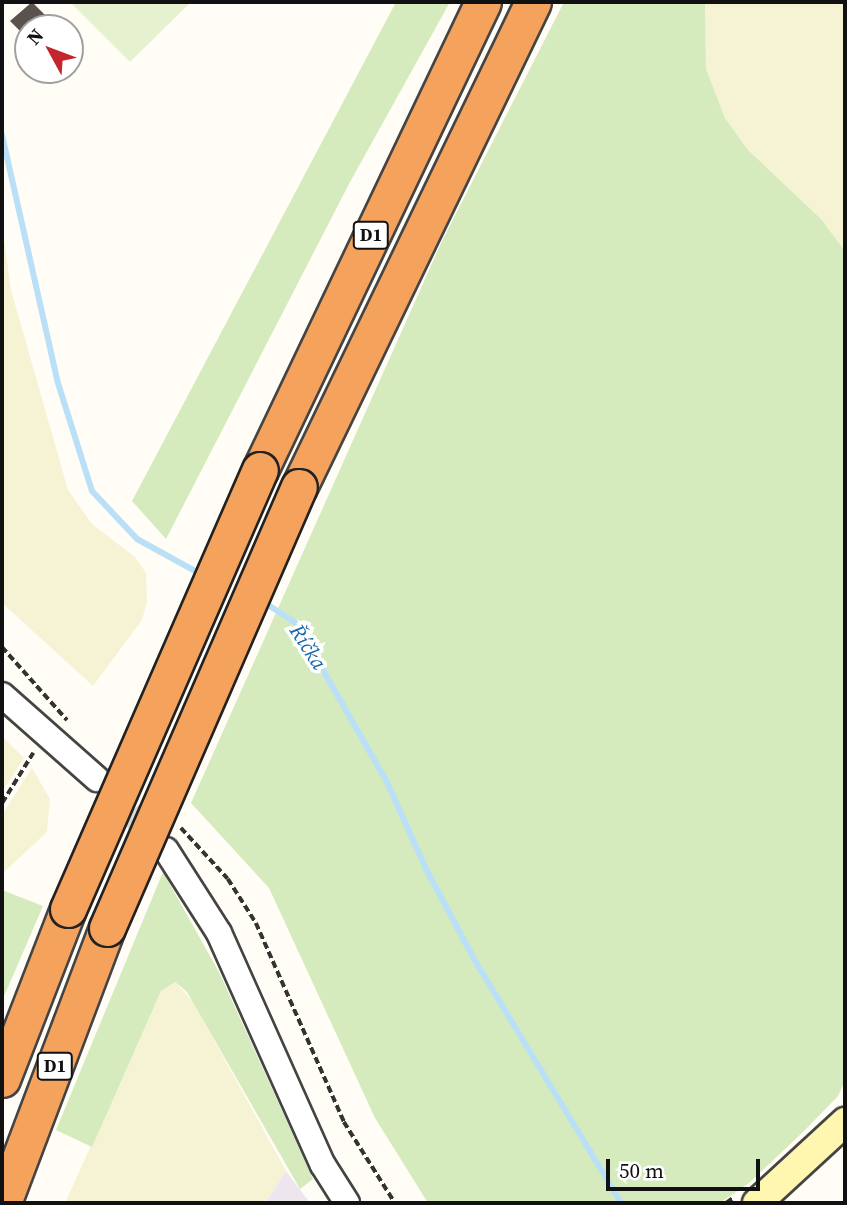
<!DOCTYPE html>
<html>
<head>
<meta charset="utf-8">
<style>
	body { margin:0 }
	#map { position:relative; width:847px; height:1205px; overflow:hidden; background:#fffdf5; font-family:"Source Serif 4",serif }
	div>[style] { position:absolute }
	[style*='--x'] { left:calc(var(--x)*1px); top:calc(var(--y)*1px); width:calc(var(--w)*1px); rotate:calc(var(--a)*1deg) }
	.industrial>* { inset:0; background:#eee6ef }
	.farmland>* { inset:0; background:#f6f3d4 }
	.green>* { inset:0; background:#d5ebbd }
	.pitch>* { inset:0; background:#e6f2cf }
	.stream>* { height:6px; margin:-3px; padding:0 3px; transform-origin:3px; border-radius:3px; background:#b9e0f7 }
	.building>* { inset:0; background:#5a524d }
	.tertiary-tunnel>* { height:24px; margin-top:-12px; transform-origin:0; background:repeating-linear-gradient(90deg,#dbdad3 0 24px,transparent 0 36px) }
	.path>* { height:3.5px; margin-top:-1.75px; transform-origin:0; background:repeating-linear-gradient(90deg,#333 0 7px,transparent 0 10.5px) }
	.roads { filter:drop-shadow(2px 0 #444) drop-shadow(-2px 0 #444) drop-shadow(0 2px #444) drop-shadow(0 -2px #444) }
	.tertiary>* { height:24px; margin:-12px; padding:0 12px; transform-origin:12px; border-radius:12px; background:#fff }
	.secondary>* { height:28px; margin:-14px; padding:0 14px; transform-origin:14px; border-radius:14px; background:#fff6b0 }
	.motorway>* { height:35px; margin:-17.5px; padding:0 17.5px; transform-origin:17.5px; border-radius:17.5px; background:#f5a25d }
	.bridges { filter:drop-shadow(2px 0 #222) drop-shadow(-2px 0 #222) drop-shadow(0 2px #222) drop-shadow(0 -2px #222) }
	.motorway-bridge>* { height:35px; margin:-17.5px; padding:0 17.5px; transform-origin:17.5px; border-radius:17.5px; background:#f5a25d }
	span { translate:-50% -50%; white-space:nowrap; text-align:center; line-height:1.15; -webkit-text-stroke:7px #fff; paint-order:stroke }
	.shield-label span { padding:2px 5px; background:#fff; border:2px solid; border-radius:5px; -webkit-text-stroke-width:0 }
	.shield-label { font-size:18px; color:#111; font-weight:700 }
	.water-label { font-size:21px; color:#1768a6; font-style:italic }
	.frame { position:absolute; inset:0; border:4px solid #111; pointer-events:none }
	.north { position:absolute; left:14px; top:14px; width:70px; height:70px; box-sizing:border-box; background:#fff; border:2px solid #a0a0a0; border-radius:50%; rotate:311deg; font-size:19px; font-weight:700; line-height:28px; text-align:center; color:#111 }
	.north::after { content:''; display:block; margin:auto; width:24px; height:32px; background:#c4262e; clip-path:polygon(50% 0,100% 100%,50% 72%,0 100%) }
	.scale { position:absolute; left:606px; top:1159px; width:154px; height:32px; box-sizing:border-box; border:4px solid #111; border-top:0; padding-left:9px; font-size:21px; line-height:24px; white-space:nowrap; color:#111; -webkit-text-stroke:5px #fff; paint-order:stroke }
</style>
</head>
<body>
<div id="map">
	<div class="industrial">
		<i style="clip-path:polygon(286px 1171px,310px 1203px,265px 1203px)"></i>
	</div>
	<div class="farmland">
		<i style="clip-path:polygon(705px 2px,845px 2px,845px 251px,821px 219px,748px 150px,725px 118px,706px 69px)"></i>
		<i style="clip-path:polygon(2px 224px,11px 290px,68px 490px,92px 524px,135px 557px,146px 573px,147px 602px,142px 620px,93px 686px,2px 603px)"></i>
		<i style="clip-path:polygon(2px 736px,24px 758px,2px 792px)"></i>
		<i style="clip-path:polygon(32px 768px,50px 799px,47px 832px,2px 874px,2px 815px)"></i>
		<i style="clip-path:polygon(175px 982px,193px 1002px,286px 1171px,265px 1203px,65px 1203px,161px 991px)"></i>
	</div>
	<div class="green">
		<i style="clip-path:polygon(396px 2px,450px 2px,350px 182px,166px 539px,132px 501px)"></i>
		<i style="clip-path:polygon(564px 2px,705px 2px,706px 69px,725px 118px,748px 150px,821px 219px,845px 251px,845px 1081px,838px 1096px,804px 1131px,749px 1183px,720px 1203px,428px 1203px,375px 1118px,269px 888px,191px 803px,442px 241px)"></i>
		<i style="clip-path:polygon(163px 872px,220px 974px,313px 1179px,300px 1189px,187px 992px,175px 982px,161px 991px,92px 1147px,56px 1130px)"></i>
		<i style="clip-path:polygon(2px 890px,43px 906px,2px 1001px)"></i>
	</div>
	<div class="pitch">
		<i style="clip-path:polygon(70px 2px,191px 2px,130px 62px)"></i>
	</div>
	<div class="stream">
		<i style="--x:2;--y:135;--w:251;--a:77.3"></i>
		<i style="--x:57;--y:380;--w:116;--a:72.5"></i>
		<i style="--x:92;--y:491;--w:66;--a:46.8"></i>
		<i style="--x:137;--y:539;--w:77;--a:28.9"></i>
		<i style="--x:262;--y:601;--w:40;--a:32.9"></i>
		<i style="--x:296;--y:623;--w:181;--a:60.2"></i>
		<i style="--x:386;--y:780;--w:98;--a:65.8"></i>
		<i style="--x:426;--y:869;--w:102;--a:61.9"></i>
		<i style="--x:474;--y:959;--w:285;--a:58.9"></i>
	</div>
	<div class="building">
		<i style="clip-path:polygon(32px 2px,55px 25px,28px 28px,28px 39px,10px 21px)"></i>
	</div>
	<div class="tertiary-tunnel">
		<i style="--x:105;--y:787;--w:76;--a:46.1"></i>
	</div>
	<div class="path">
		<i style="--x:2;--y:647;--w:98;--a:48.3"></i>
		<i style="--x:2;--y:803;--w:59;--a:-58.2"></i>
		<i style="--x:181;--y:828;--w:69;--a:47.3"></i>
		<i style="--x:228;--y:879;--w:52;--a:57.5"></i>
		<i style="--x:256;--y:923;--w:218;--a:66.1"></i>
		<i style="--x:344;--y:1122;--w:96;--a:57.8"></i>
		<i style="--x:726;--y:1203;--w:9;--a:-36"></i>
	</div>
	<div class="roads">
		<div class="tertiary">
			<i style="--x:2;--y:695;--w:127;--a:41.5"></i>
			<i style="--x:166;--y:850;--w:98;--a:57.4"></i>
			<i style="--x:219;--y:933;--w:254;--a:65.9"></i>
			<i style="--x:323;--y:1165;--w:45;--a:57.7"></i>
		</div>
		<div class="secondary">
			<i style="--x:757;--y:1203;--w:120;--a:-42.6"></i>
		</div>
		<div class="motorway">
			<i style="--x:260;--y:470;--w:518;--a:-64.52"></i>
			<i style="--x:299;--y:487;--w:538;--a:-64.24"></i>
			<i style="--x:2;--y:1079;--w:182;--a:-68.8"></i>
			<i style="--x:3;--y:1203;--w:294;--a:-69.3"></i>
		</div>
	</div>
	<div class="bridges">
		<div class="motorway-bridge">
			<i style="--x:68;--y:909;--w:479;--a:-66.4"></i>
			<i style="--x:107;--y:928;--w:481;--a:-66.5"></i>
		</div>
	</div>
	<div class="shield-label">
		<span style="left:371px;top:235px">D1</span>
		<span style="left:55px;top:1066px">D1</span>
	</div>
	<div class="water-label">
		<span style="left:308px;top:647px;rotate:57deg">Říčka</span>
	</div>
	<div class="frame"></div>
	<div class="north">N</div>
	<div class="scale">50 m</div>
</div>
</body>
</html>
